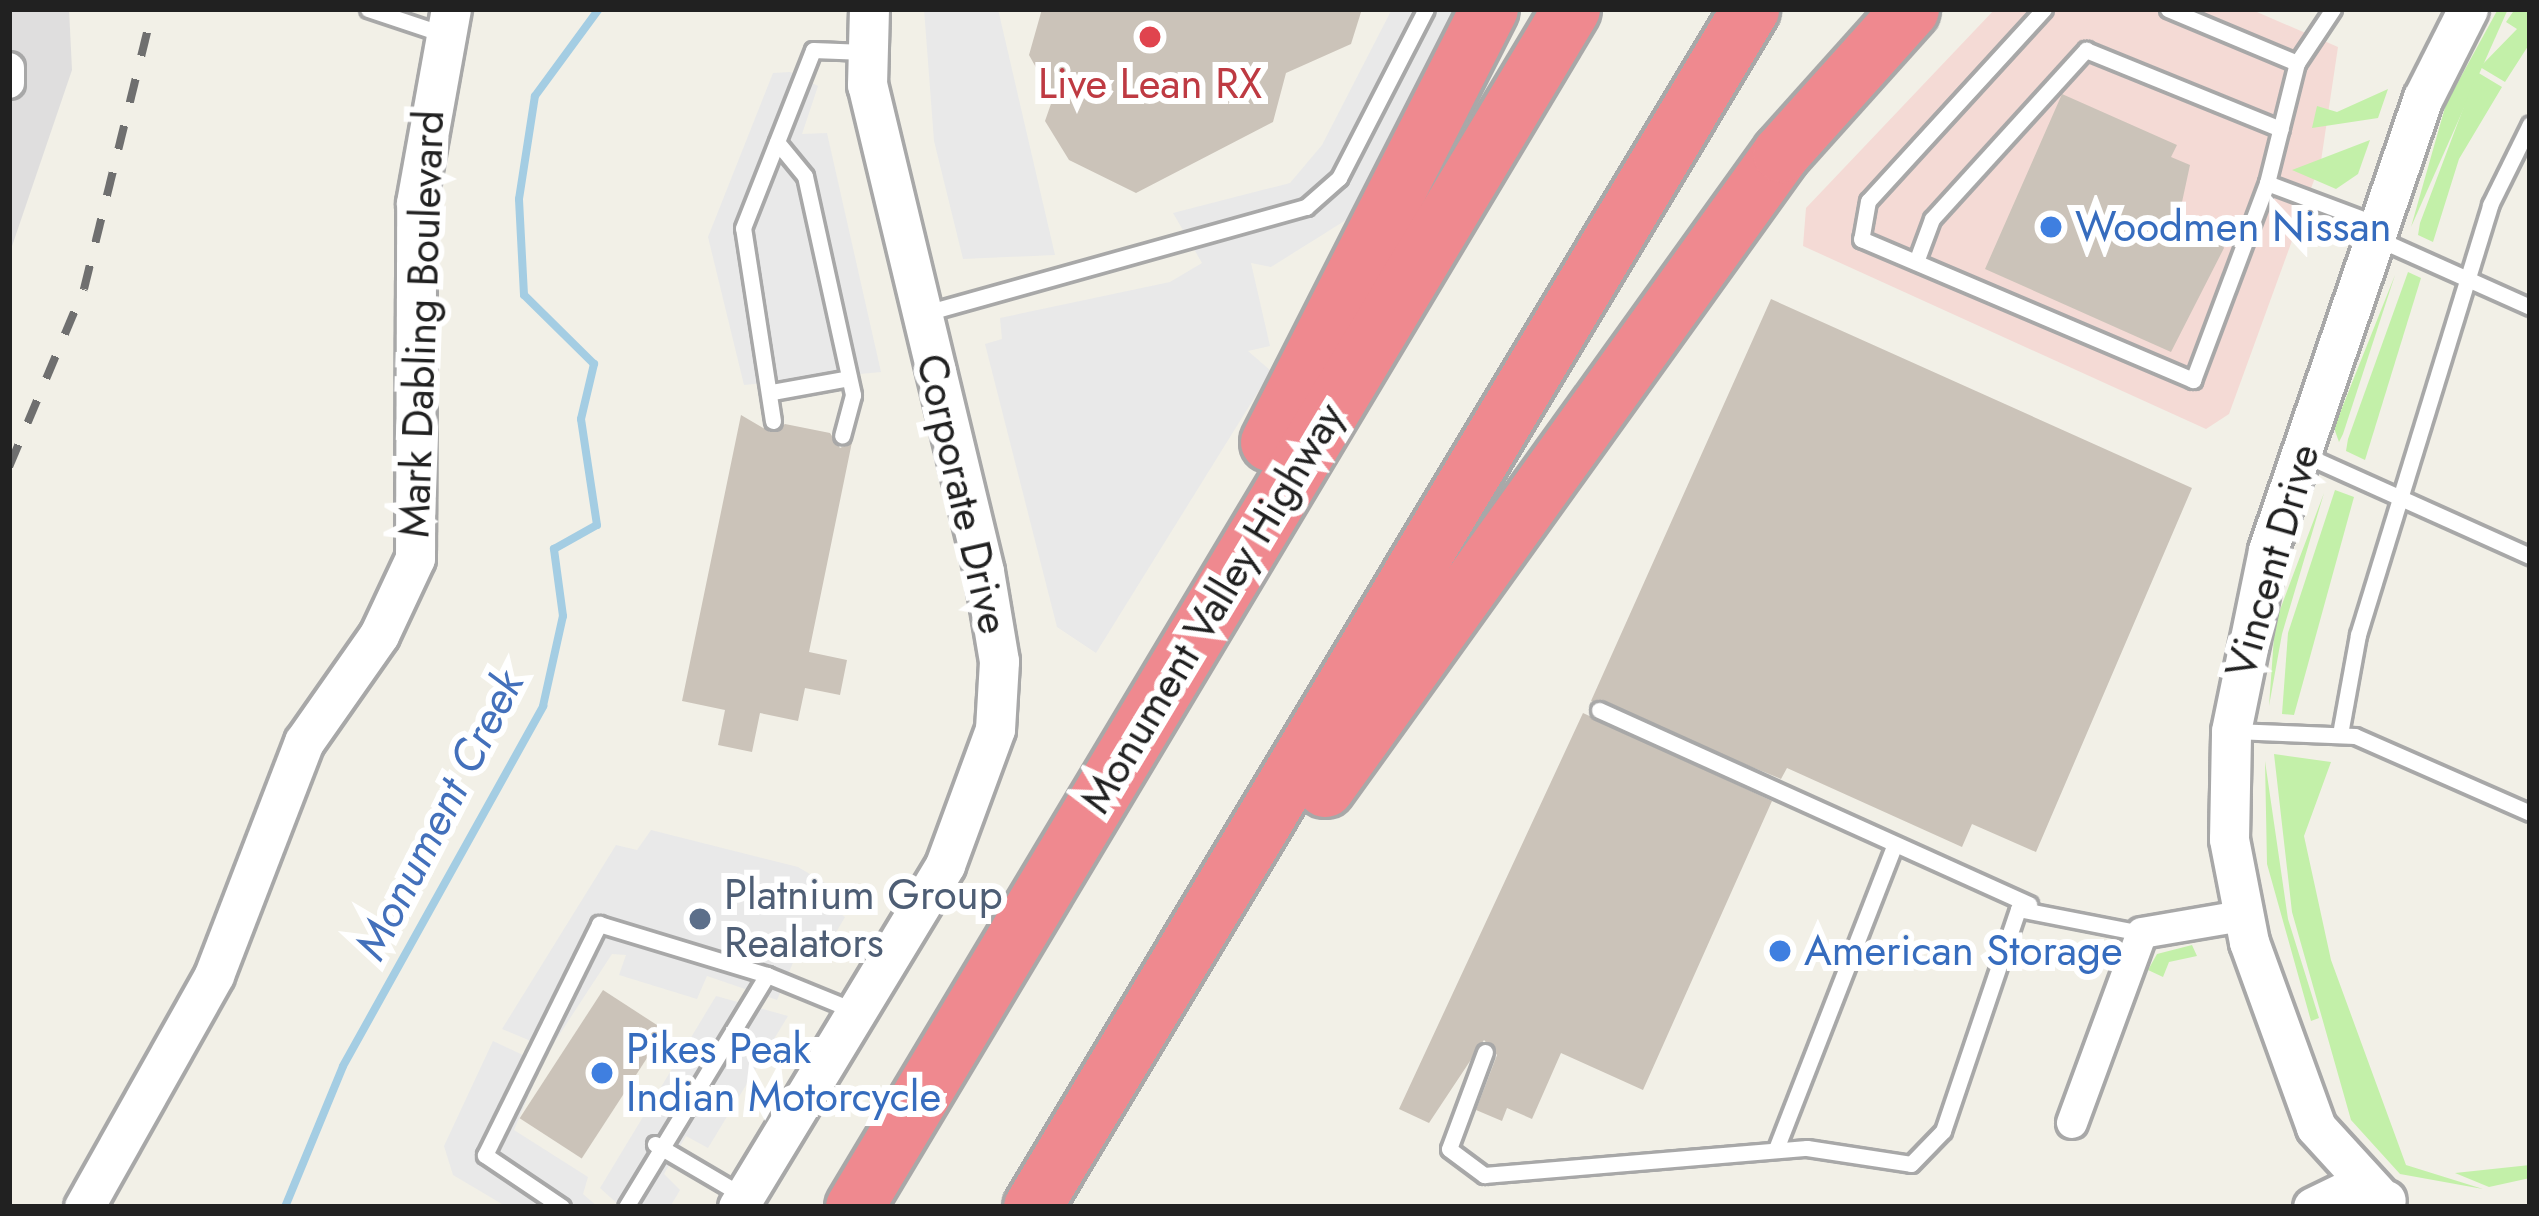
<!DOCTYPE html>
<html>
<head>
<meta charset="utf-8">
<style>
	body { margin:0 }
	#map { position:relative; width:2539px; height:1216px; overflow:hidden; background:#f2f0e7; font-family:Jost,sans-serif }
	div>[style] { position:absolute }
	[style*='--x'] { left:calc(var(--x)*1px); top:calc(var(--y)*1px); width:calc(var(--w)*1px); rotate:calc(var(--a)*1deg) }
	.residential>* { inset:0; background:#dfdede }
	.commercial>* { inset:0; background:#f4dad5 }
	.grass>* { inset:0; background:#c3f0a9 }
	.parking>* { inset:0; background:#e9e9e9 }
	.stream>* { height:8px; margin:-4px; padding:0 4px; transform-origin:4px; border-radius:4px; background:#a4cde3 }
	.building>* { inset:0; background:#cbc3b9; transform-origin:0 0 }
	.roads { filter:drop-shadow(3px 0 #a8a8a8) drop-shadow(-3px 0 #a8a8a8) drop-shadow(0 3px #a8a8a8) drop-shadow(0 -3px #a8a8a8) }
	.service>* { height:15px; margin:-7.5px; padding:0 7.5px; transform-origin:7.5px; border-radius:7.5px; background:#fff }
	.minor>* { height:30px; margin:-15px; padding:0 15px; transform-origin:15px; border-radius:15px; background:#fff }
	.tertiary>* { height:39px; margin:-19.5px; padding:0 19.5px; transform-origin:19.5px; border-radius:19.5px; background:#fff }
	.motorway>* { height:57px; margin:-28.5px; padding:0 28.5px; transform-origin:28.5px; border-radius:28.5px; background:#ef898f }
	.rail>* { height:8px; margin-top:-4px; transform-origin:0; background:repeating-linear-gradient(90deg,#6f6f6f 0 24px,transparent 0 48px) }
	.dots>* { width:33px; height:33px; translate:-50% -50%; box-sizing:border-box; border:6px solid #fff; border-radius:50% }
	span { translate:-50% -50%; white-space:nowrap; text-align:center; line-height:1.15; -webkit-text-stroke:12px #fff; paint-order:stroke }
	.health-label { font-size:42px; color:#be3a42 }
	.shop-label { font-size:42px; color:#366cbe }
	.left { translate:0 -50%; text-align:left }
	.street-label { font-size:42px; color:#212121 }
	.service-label { font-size:42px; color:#4e5e75 }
	.water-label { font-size:45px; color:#4370bb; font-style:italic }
	.frame { position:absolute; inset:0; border:12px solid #212121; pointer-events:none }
</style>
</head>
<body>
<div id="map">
	<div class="residential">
		<i style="clip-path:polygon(9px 9px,69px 9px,72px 70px,9px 255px)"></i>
	</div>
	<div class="commercial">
		<i style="clip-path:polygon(1995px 9px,2250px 9px,2338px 47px,2321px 161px,2229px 414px,2206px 429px,1803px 246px,1806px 208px)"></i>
	</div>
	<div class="grass">
		<i style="clip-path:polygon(2498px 9px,2508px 9px,2411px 227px,2446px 104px)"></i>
		<i style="clip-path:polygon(2515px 9px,2530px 9px,2530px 43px,2505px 82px,2480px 67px,2517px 29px,2506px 22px)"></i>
		<i style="clip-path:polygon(2477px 72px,2502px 87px,2459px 159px,2433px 242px,2418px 235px,2420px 223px)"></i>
		<i style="clip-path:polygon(2388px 89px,2378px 118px,2312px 128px,2317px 106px,2337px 112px)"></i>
		<i style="clip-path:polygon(2370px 140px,2358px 174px,2336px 189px,2292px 170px)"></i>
		<i style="clip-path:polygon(2408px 272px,2421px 278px,2365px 460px,2346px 451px,2348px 439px)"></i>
		<i style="clip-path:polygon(2395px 275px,2343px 434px,2339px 442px,2334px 428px)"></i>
		<i style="clip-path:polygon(2335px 490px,2354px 497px,2294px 715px,2282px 714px,2288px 633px)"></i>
		<i style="clip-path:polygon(2324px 493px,2282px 634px,2269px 706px,2275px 623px)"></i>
		<i style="clip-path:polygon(2274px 754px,2331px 762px,2304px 836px,2331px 960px,2406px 1165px,2483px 1189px,2400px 1174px,2351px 1120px,2292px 912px)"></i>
		<i style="clip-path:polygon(2265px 761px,2288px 919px,2319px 1018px,2311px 1021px,2267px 864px)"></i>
		<i style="clip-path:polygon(2192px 945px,2197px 956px,2169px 962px,2163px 977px,2148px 970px,2157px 954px)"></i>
		<i style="clip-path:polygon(2530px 1165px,2530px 1178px,2489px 1187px,2455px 1173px)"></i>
	</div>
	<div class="parking">
		<i style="clip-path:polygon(924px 9px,998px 9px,1055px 255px,963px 259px,934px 141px)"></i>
		<i style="clip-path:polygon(1392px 9px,1461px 9px,1354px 215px,1271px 267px,1251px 263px,1270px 346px,1248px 351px,1271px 371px,1096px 653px,1057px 627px,985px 344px,1002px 339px,1000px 318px,1170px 282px,1202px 263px,1173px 213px,1290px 183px,1322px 145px)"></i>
		<i style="clip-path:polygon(790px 72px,818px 86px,802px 134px,827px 133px,881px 372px,744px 385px,708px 237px,773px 73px)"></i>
		<i style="clip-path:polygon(651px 830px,798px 867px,835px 889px,828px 905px,845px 917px,820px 960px,798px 951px,777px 1000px,707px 976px,697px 999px,619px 975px,626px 955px,612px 954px,550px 1049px,502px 1029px,616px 845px,637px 850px)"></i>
		<i style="clip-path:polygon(716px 996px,788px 1016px,708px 1148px,686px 1136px,664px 1174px,680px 1190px,670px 1207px,621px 1207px,600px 1188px)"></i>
		<i style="clip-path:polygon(493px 1041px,542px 1064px,514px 1130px,588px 1177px,583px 1194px,598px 1207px,507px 1207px,453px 1175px,444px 1146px)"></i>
	</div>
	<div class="stream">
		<i style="--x:285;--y:1207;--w:152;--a:-67.6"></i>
		<i style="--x:343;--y:1066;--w:412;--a:-60.9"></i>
		<i style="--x:543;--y:706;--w:92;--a:-77.5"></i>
		<i style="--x:563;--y:616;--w:68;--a:-97.7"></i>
		<i style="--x:554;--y:549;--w:49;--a:-29.2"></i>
		<i style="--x:597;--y:525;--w:107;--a:-98.6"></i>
		<i style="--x:581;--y:419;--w:57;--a:-76.7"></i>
		<i style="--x:594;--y:364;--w:98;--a:-135.4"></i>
		<i style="--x:524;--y:295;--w:96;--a:-93"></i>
		<i style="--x:519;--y:199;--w:104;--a:-81.2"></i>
		<i style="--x:535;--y:96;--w:108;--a:-53.7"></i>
	</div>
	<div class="building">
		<i style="clip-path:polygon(1042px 9px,1362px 9px,1351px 44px,1286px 73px,1273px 122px,1136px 193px,1069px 160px,1045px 121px,1053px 98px,1029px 55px)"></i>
		<i style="clip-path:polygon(2062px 94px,2177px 145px,2171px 157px,2190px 165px,2179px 216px,2218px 233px,2224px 248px,2171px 352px,1985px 269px)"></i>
		<i style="clip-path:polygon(1771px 299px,2192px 488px,2036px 852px,1972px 824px,1962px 847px,1787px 768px,1781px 779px,1591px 701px)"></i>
		<i style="clip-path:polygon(741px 415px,770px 432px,785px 424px,830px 433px,840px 448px,852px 442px,809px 652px,847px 660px,840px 695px,805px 688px,798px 721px,760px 713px,752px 752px,718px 745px,725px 710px,682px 701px)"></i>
		<i style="clip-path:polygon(1583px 713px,1772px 801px,1643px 1090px,1561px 1053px,1532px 1119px,1507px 1108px,1502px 1121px,1476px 1110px,1497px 1055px,1484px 1040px,1429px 1123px,1399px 1109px)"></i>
		<i style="left:603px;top:990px;width:74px;height:153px;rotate:33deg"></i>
	</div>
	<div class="roads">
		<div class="service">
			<i style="--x:368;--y:9;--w:79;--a:18.4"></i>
			<i style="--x:2044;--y:9;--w:260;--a:132.5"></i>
			<i style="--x:1868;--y:201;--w:39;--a:100"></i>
			<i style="--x:1861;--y:239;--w:361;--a:23"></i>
			<i style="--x:2193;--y:380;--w:210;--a:-69.4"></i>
			<i style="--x:2267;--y:183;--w:124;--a:-76"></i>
			<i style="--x:2297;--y:63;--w:140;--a:-157.3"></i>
			<i style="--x:2297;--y:63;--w:65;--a:-56.3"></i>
			<i style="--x:777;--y:142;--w:44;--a:50.5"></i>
			<i style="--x:805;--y:176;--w:224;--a:77.6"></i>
			<i style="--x:853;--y:395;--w:42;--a:105"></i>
			<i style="--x:2267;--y:183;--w:116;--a:20.6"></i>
			<i style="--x:2378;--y:239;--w:167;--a:24.1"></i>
			<i style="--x:1916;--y:262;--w:46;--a:-69.6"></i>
			<i style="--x:1932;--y:219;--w:229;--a:-47.7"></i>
			<i style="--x:2086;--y:50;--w:210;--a:22.1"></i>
			<i style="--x:922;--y:314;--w:399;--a:-15.6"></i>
			<i style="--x:1306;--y:207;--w:44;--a:-41.3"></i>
			<i style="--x:1339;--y:178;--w:190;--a:-62.8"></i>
			<i style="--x:772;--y:392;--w:78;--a:-10.3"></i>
			<i style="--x:773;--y:421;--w:195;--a:-98.8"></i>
			<i style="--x:743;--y:228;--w:191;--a:-68.5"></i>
			<i style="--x:813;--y:50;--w:52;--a:2.2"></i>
			<i style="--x:2305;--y:455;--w:247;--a:24.2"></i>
			<i style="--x:1599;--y:710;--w:472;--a:24.3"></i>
			<i style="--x:2234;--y:731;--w:121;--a:2.4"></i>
			<i style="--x:2355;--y:736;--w:191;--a:23.7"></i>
			<i style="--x:2340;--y:734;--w:101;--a:-79.7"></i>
			<i style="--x:2358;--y:635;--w:450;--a:-72.9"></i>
			<i style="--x:2490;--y:205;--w:90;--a:-63.7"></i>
			<i style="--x:767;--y:975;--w:95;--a:22.2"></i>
			<i style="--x:1485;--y:1052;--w:103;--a:110.4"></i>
			<i style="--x:1449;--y:1149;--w:44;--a:36.6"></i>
			<i style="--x:1484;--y:1175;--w:324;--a:-4.8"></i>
			<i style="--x:1807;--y:1148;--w:105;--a:8.7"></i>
			<i style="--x:1911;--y:1164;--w:46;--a:-45.9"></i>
			<i style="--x:1943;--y:1131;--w:234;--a:-71.3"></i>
			<i style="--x:2018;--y:909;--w:126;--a:11"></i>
			<i style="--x:655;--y:1144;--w:101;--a:30.4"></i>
			<i style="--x:1776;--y:1149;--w:327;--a:-68.7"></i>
			<i style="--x:562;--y:1207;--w:93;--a:-146"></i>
			<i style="--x:485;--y:1155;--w:258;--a:-63.7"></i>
			<i style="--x:599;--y:924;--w:176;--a:16.9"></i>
			<i style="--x:767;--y:975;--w:271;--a:121.3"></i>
		</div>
		<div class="minor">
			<i style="--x:9;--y:68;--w:15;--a:90"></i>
			<i style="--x:2072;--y:1123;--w:202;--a:-69.8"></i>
			<i style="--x:2142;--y:933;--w:100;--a:-9.7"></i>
		</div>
		<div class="tertiary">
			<i style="--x:2378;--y:1195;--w:92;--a:-132.4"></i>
			<i style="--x:2316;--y:1127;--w:197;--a:-109.9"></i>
			<i style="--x:2249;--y:942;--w:105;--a:-101"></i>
			<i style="--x:2229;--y:839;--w:108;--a:-88.9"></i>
			<i style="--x:2231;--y:731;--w:185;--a:-78.4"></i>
			<i style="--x:2268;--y:550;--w:478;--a:-71.1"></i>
			<i style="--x:2423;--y:98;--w:100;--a:-63.2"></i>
			<i style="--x:84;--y:1207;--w:266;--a:-60.7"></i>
			<i style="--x:214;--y:975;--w:250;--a:-68.9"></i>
			<i style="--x:304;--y:742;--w:131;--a:-55"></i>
			<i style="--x:379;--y:635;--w:85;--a:-64.9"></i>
			<i style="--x:415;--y:558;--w:355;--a:-89.8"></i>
			<i style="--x:416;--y:203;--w:197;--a:-79.8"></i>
			<i style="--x:738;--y:1207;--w:400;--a:-58.8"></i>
			<i style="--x:945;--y:865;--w:145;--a:-69.8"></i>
			<i style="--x:995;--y:729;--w:68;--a:-86.6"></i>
			<i style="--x:999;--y:661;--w:91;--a:-99.5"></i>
			<i style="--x:984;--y:571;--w:500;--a:-103.5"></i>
			<i style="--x:867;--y:85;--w:76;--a:-88.5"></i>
			<i style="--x:2313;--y:1207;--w:39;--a:-26"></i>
			<i style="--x:2348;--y:1190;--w:39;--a:15"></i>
		</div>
		<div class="motorway">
			<i style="--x:1269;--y:442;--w:486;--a:-63.1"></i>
			<i style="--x:1325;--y:788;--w:782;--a:-54.32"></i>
			<i style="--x:1781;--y:153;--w:193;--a:-48.1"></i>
			<i style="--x:854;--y:1207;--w:1396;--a:-59.1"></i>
			<i style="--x:1032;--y:1207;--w:1397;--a:-59.06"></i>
		</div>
	</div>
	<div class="rail">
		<i style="--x:9;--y:467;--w:193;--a:-67.2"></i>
		<i style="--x:84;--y:289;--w:288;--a:-76.2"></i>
	</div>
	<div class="dots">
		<i style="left:1150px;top:37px;background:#e0444e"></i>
		<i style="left:2051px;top:227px;background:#3f7fe0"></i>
		<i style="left:700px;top:919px;background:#5c6f8a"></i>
		<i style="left:1780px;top:951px;background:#3f7fe0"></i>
		<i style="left:602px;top:1073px;background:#3f7fe0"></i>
	</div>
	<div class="health-label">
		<span style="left:1150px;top:84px">Live Lean RX</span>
	</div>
	<div class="shop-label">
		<span class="left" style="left:2075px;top:227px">Woodmen Nissan</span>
		<span class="left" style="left:1804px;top:951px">American Storage</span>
		<span class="left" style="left:626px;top:1073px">Pikes Peak<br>Indian Motorcycle</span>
	</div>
	<div class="street-label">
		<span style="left:422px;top:324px;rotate:-88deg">Mark Dabling Boulevard</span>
		<span style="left:962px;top:494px;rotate:77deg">Corporate Drive</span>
		<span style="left:2273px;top:561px;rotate:-74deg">Vincent Drive</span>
		<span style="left:1213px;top:608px;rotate:-59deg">Monument Valley Highway</span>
	</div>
	<div class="service-label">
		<span class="left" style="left:724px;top:919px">Platnium Group<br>Realators</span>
	</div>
	<div class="water-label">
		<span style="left:439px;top:815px;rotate:-63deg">Monument Creek</span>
	</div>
	<div class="frame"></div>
</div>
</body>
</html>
